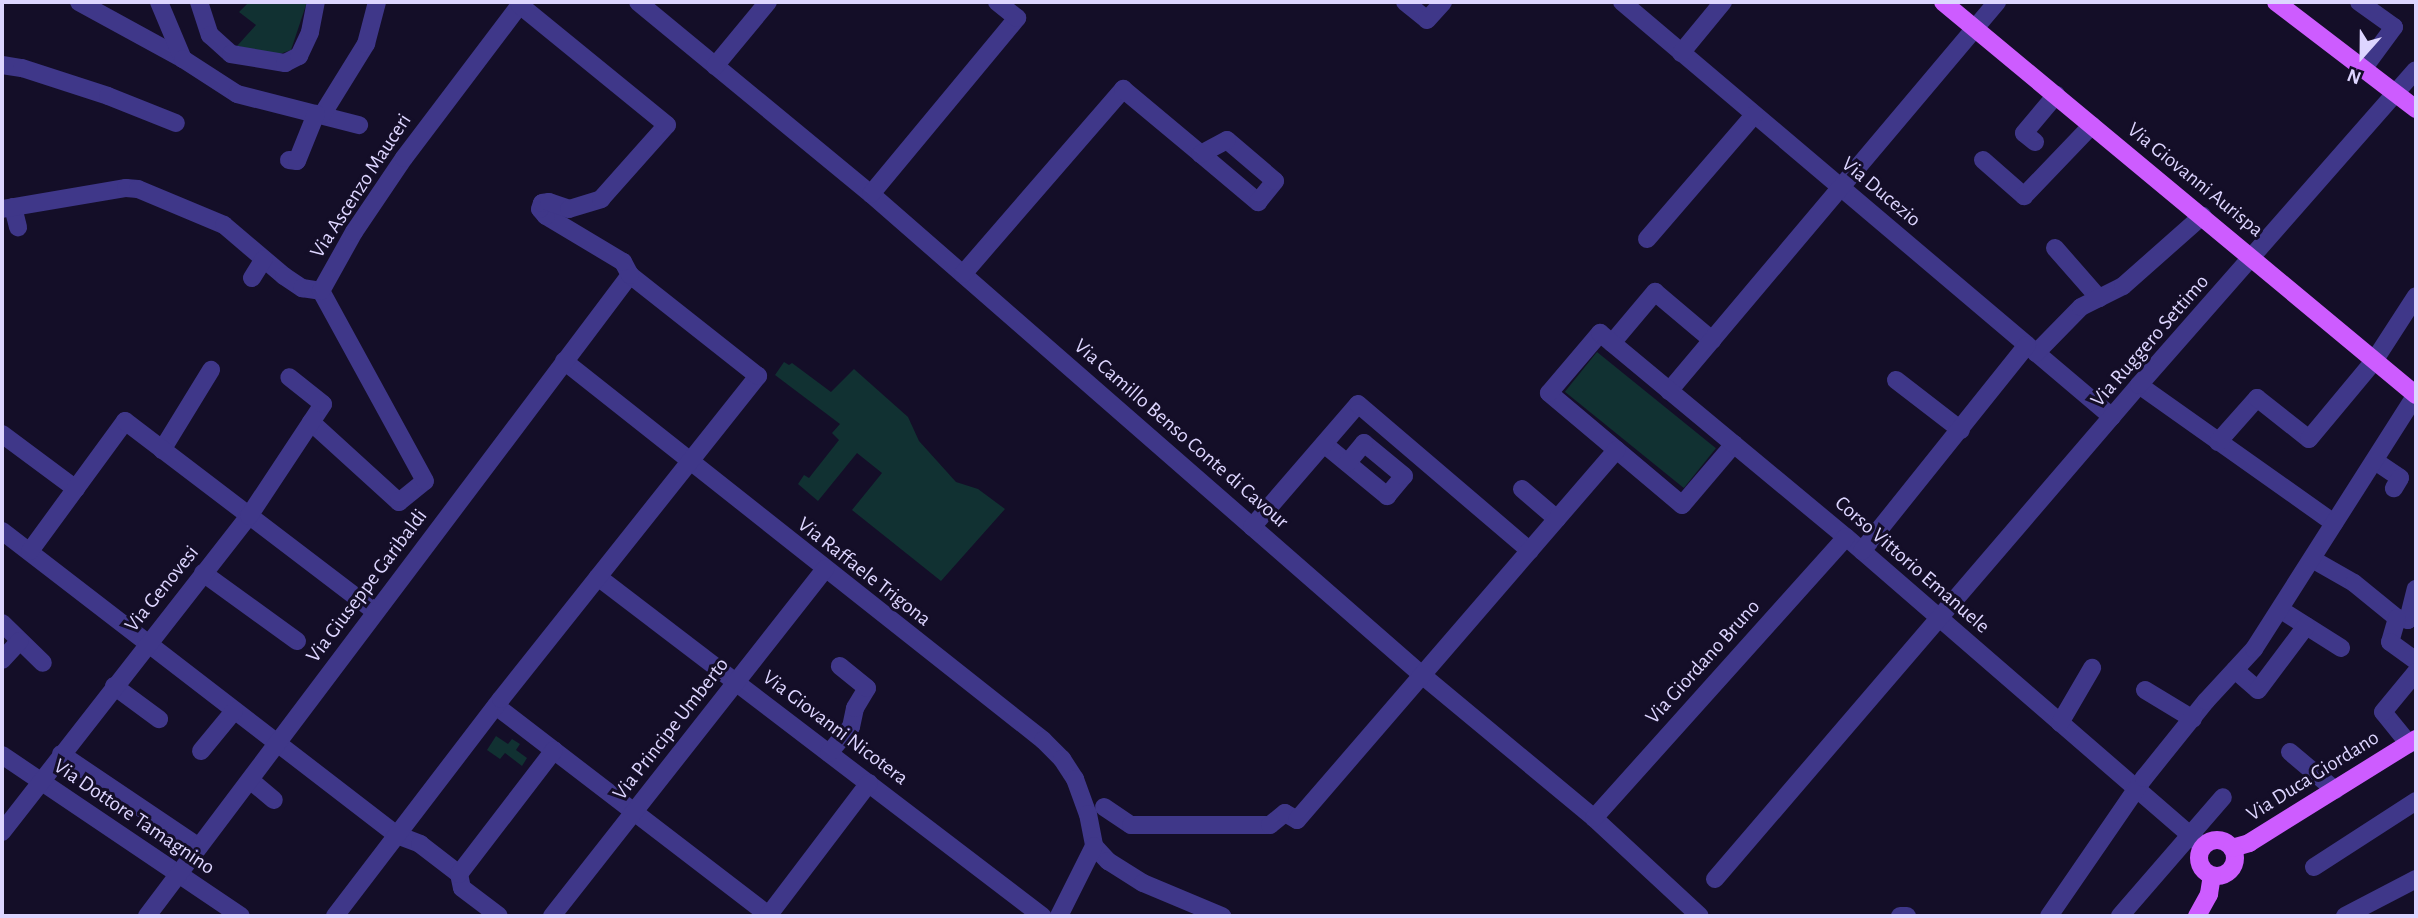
<!DOCTYPE html>
<html>
<head>
<meta charset="utf-8">
<style>
	body { margin:0 }
	#map { position:relative; width:2418px; height:918px; overflow:hidden; background:#140e28; font-family:"Alegreya Sans",sans-serif }
	div>[style] { position:absolute }
	[style*='--x'] { left:calc(var(--x)*1px); top:calc(var(--y)*1px); width:calc(var(--w)*1px); rotate:calc(var(--a)*1deg) }
	.green>* { inset:0; background:#113132; transform-origin:0 0 }
	.minor>* { height:18px; margin:-9px; padding:0 9px; transform-origin:9px; border-radius:9px; background:#3f3789 }
	.major>* { height:18px; margin:-9px; padding:0 9px; transform-origin:9px; border-radius:9px; background:#cd5cff }
	.major>.ring { margin:-9px; padding:0; box-sizing:content-box; background:none; border:18px solid #cd5cff; border-radius:50% }
	span { translate:-50% -50%; white-space:nowrap; text-align:center; line-height:1.15; -webkit-text-stroke:6px #140e28; paint-order:stroke }
	.street-label { font-size:21px; color:#ddd5ff }
	.frame { position:absolute; inset:0; border:4px solid #ddd5ff; pointer-events:none }
	.north { position:absolute; left:2327px; top:21px; width:70px; height:70px; -webkit-text-stroke:5px #140e28; paint-order:stroke; rotate:201deg; font-size:19px; font-weight:700; line-height:28px; text-align:center; color:#ddd5ff }
	.north::after { content:''; display:block; margin:auto; width:24px; height:32px; background:#ddd5ff; clip-path:polygon(50% 0,100% 100%,50% 72%,0 100%) }
</style>
</head>
<body>
<div id="map">
	<div class="green">
		<i style="clip-path:polygon(249px 2px,307px 2px,291px 50px,277px 55px,237px 46px,256px 25px,239px 12px)"></i>
		<i style="left:1597px;top:352px;width:153px;height:51px;rotate:39deg"></i>
		<i style="clip-path:polygon(784px 362px,789px 365px,792px 363px,831px 392px,854px 369px,908px 417px,919px 441px,956px 482px,978px 489px,1005px 509px,941px 581px,852px 510px,882px 473px,857px 453px,818px 501px,798px 484px,804px 475px,809px 478px,839px 440px,832px 433px,840px 424px,775px 375px)"></i>
		<i style="clip-path:polygon(496px 736px,508px 744px,512px 739px,520px 744px,516px 750px,527px 758px,522px 766px,505px 753px,500px 759px,487px 750px)"></i>
	</div>
	<div class="minor">
		<i style="--x:79;--y:2;--w:119;--a:28.7"></i>
		<i style="--x:159;--y:2;--w:62;--a:67.2"></i>
		<i style="--x:183;--y:59;--w:64;--a:32.9"></i>
		<i style="--x:237;--y:94;--w:126;--a:14.3"></i>
		<i style="--x:199;--y:2;--w:35;--a:72"></i>
		<i style="--x:210;--y:35;--w:28;--a:42"></i>
		<i style="--x:231;--y:54;--w:55;--a:9.5"></i>
		<i style="--x:285;--y:63;--w:16;--a:-27"></i>
		<i style="--x:299;--y:56;--w:26;--a:-65"></i>
		<i style="--x:310;--y:32;--w:31;--a:-79"></i>
		<i style="--x:638;--y:2;--w:302;--a:39.5"></i>
		<i style="--x:871;--y:194;--w:731;--a:41.12"></i>
		<i style="--x:1422;--y:675;--w:224;--a:39.7"></i>
		<i style="--x:1594;--y:818;--w:144;--a:42.8"></i>
		<i style="--x:1405;--y:2;--w:28;--a:39"></i>
		<i style="--x:1427;--y:20;--w:24;--a:-48"></i>
		<i style="--x:1622;--y:2;--w:642;--a:40.26"></i>
		<i style="--x:2359;--y:2;--w:43;--a:35.5"></i>
		<i style="--x:2394;--y:27;--w:52;--a:126.4"></i>
		<i style="--x:1681;--y:53;--w:66;--a:-50.5"></i>
		<i style="--x:2;--y:65;--w:20;--a:9"></i>
		<i style="--x:22;--y:68;--w:90;--a:18"></i>
		<i style="--x:108;--y:96;--w:73;--a:21.7"></i>
		<i style="--x:715;--y:66;--w:83;--a:-50.4"></i>
		<i style="--x:322;--y:115;--w:84;--a:-58.2"></i>
		<i style="--x:366;--y:44;--w:43;--a:-75.3"></i>
		<i style="--x:2035;--y:142;--w:14;--a:-141"></i>
		<i style="--x:2024;--y:133;--w:50;--a:-49.9"></i>
		<i style="--x:289;--y:160;--w:8;--a:7"></i>
		<i style="--x:297;--y:161;--w:51;--a:-68"></i>
		<i style="--x:1983;--y:160;--w:55;--a:41.3"></i>
		<i style="--x:2024;--y:196;--w:98;--a:-46.2"></i>
		<i style="--x:871;--y:194;--w:229;--a:-50.3"></i>
		<i style="--x:1017;--y:18;--w:26;--a:-141"></i>
		<i style="--x:13;--y:207;--w:21;--a:76"></i>
		<i style="--x:2;--y:209;--w:126;--a:-9.6"></i>
		<i style="--x:126;--y:188;--w:12;--a:5"></i>
		<i style="--x:138;--y:189;--w:93;--a:22.7"></i>
		<i style="--x:224;--y:225;--w:79;--a:40.4"></i>
		<i style="--x:284;--y:276;--w:22;--a:34"></i>
		<i style="--x:302;--y:288;--w:19;--a:9"></i>
		<i style="--x:1647;--y:239;--w:164;--a:-49.2"></i>
		<i style="--x:2055;--y:248;--w:67;--a:48.7"></i>
		<i style="--x:963;--y:274;--w:245;--a:-49.1"></i>
		<i style="--x:1123;--y:89;--w:102;--a:39.8"></i>
		<i style="--x:1201;--y:154;--w:75;--a:40.1"></i>
		<i style="--x:1258;--y:202;--w:27;--a:-51"></i>
		<i style="--x:1275;--y:181;--w:63;--a:-139.5"></i>
		<i style="--x:1227;--y:140;--w:30;--a:152"></i>
		<i style="--x:252;--y:278;--w:22;--a:-58"></i>
		<i style="--x:1612;--y:343;--w:67;--a:-49.9"></i>
		<i style="--x:1655;--y:292;--w:75;--a:40.1"></i>
		<i style="--x:2036;--y:353;--w:64;--a:-45.6"></i>
		<i style="--x:2081;--y:307;--w:47;--a:-26.6"></i>
		<i style="--x:2123;--y:286;--w:106;--a:-41.5"></i>
		<i style="--x:564;--y:361;--w:611;--a:38.35"></i>
		<i style="--x:1043;--y:740;--w:27;--a:45"></i>
		<i style="--x:1062;--y:759;--w:24;--a:57"></i>
		<i style="--x:1075;--y:779;--w:37;--a:70"></i>
		<i style="--x:1088;--y:814;--w:33;--a:79"></i>
		<i style="--x:1896;--y:380;--w:82;--a:37.6"></i>
		<i style="--x:2139;--y:385;--w:239;--a:35.3"></i>
		<i style="--x:1669;--y:391;--w:509;--a:-49.86"></i>
		<i style="--x:311;--y:422;--w:119;--a:42.3"></i>
		<i style="--x:399;--y:502;--w:33;--a:-39"></i>
		<i style="--x:425;--y:481;--w:217;--a:-118.7"></i>
		<i style="--x:321;--y:291;--w:68;--a:-60.8"></i>
		<i style="--x:354;--y:232;--w:89;--a:-56"></i>
		<i style="--x:404;--y:158;--w:196;--a:-52.9"></i>
		<i style="--x:2;--y:434;--w:92;--a:36.6"></i>
		<i style="--x:2218;--y:442;--w:59;--a:-48.4"></i>
		<i style="--x:2257;--y:398;--w:66;--a:38.3"></i>
		<i style="--x:2309;--y:439;--w:102;--a:-50.2"></i>
		<i style="--x:2374;--y:361;--w:77;--a:-57.1"></i>
		<i style="--x:1324;--y:444;--w:82;--a:39.5"></i>
		<i style="--x:1387;--y:496;--w:26;--a:-50"></i>
		<i style="--x:1404;--y:476;--w:52;--a:-140.5"></i>
		<i style="--x:1364;--y:443;--w:26;--a:130"></i>
		<i style="--x:1734;--y:444;--w:80;--a:130.4"></i>
		<i style="--x:1682;--y:505;--w:174;--a:-139.9"></i>
		<i style="--x:1549;--y:393;--w:79;--a:-49.6"></i>
		<i style="--x:1600;--y:333;--w:320;--a:39.7"></i>
		<i style="--x:1846;--y:537;--w:472;--a:40.9"></i>
		<i style="--x:162;--y:450;--w:94;--a:-58.5"></i>
		<i style="--x:2375;--y:461;--w:30;--a:34"></i>
		<i style="--x:2400;--y:478;--w:12;--a:121"></i>
		<i style="--x:1522;--y:489;--w:46;--a:40.6"></i>
		<i style="--x:1252;--y:527;--w:162;--a:-49.2"></i>
		<i style="--x:1358;--y:404;--w:226;--a:40.5"></i>
		<i style="--x:2;--y:531;--w:498;--a:37.6"></i>
		<i style="--x:397;--y:835;--w:25;--a:21"></i>
		<i style="--x:420;--y:844;--w:49;--a:37.6"></i>
		<i style="--x:459;--y:874;--w:14;--a:78"></i>
		<i style="--x:462;--y:888;--w:46;--a:37.1"></i>
		<i style="--x:30;--y:551;--w:161;--a:-53.8"></i>
		<i style="--x:125;--y:421;--w:315;--a:37.3"></i>
		<i style="--x:1862;--y:551;--w:264;--a:-51.3"></i>
		<i style="--x:2312;--y:559;--w:48;--a:29.7"></i>
		<i style="--x:2354;--y:583;--w:55;--a:39.1"></i>
		<i style="--x:2397;--y:618;--w:11;--a:10"></i>
		<i style="--x:2408;--y:620;--w:32;--a:-76"></i>
		<i style="--x:203;--y:573;--w:116;--a:35.9"></i>
		<i style="--x:598;--y:577;--w:559;--a:37.36"></i>
		<i style="--x:2281;--y:610;--w:71;--a:32.3"></i>
		<i style="--x:2397;--y:618;--w:25;--a:106"></i>
		<i style="--x:2390;--y:642;--w:32;--a:36"></i>
		<i style="--x:2;--y:623;--w:57;--a:44.3"></i>
		<i style="--x:2;--y:660;--w:26;--a:-47"></i>
		<i style="--x:2235;--y:670;--w:30;--a:41"></i>
		<i style="--x:2258;--y:690;--w:80;--a:-53.1"></i>
		<i style="--x:114;--y:686;--w:56;--a:36.3"></i>
		<i style="--x:2145;--y:690;--w:56;--a:31.1"></i>
		<i style="--x:496;--y:706;--w:345;--a:37.5"></i>
		<i style="--x:2060;--y:723;--w:64;--a:-59.8"></i>
		<i style="--x:2409;--y:744;--w:41;--a:-129.1"></i>
		<i style="--x:2383;--y:712;--w:52;--a:-50.5"></i>
		<i style="--x:201;--y:751;--w:52;--a:-50.5"></i>
		<i style="--x:2290;--y:752;--w:59;--a:40.2"></i>
		<i style="--x:829;--y:753;--w:34;--a:-50"></i>
		<i style="--x:851;--y:727;--w:19;--a:-78"></i>
		<i style="--x:855;--y:708;--w:23;--a:-59"></i>
		<i style="--x:867;--y:688;--w:35;--a:-141"></i>
		<i style="--x:61;--y:754;--w:166;--a:34"></i>
		<i style="--x:2;--y:755;--w:288;--a:34"></i>
		<i style="--x:250;--y:780;--w:31;--a:40"></i>
		<i style="--x:1104;--y:807;--w:32;--a:34"></i>
		<i style="--x:1131;--y:825;--w:139;--a:0"></i>
		<i style="--x:1270;--y:825;--w:19;--a:-39"></i>
		<i style="--x:1285;--y:813;--w:14;--a:30"></i>
		<i style="--x:1297;--y:820;--w:489;--a:-49.2"></i>
		<i style="--x:1594;--y:818;--w:377;--a:-48.1"></i>
		<i style="--x:2;--y:832;--w:401;--a:-52"></i>
		<i style="--x:249;--y:516;--w:134;--a:-56.5"></i>
		<i style="--x:323;--y:404;--w:43;--a:-141.5"></i>
		<i style="--x:1094;--y:846;--w:21;--a:47"></i>
		<i style="--x:1108;--y:861;--w:41;--a:32.2"></i>
		<i style="--x:1143;--y:883;--w:86;--a:22.7"></i>
		<i style="--x:2314;--y:867;--w:121;--a:-32.9"></i>
		<i style="--x:459;--y:874;--w:156;--a:-52.5"></i>
		<i style="--x:1715;--y:879;--w:651;--a:-49.36"></i>
		<i style="--x:2139;--y:385;--w:419;--a:-48.7"></i>
		<i style="--x:147;--y:916;--w:803;--a:-53"></i>
		<i style="--x:335;--y:916;--w:273;--a:-52.6"></i>
		<i style="--x:501;--y:699;--w:413;--a:-51.5"></i>
		<i style="--x:758;--y:376;--w:163;--a:-141.7"></i>
		<i style="--x:630;--y:275;--w:15;--a:-118"></i>
		<i style="--x:623;--y:262;--w:90;--a:-149.1"></i>
		<i style="--x:546;--y:216;--w:9;--a:-131"></i>
		<i style="--x:540;--y:209;--w:6;--a:-72"></i>
		<i style="--x:542;--y:203;--w:7;--a:-8"></i>
		<i style="--x:549;--y:202;--w:21;--a:19"></i>
		<i style="--x:569;--y:209;--w:34;--a:-17"></i>
		<i style="--x:601;--y:199;--w:99;--a:-48.3"></i>
		<i style="--x:667;--y:125;--w:190;--a:-140.8"></i>
		<i style="--x:552;--y:916;--w:442;--a:-51.8"></i>
		<i style="--x:768;--y:916;--w:167;--a:-52.8"></i>
		<i style="--x:1059;--y:916;--w:78;--a:-63.4"></i>
		<i style="--x:1900;--y:916;--w:7;--a:0"></i>
		<i style="--x:2049;--y:916;--w:168;--a:-55.5"></i>
		<i style="--x:2144;--y:778;--w:99;--a:-51.2"></i>
		<i style="--x:2206;--y:701;--w:71;--a:-47.3"></i>
		<i style="--x:2254;--y:649;--w:301;--a:-57.5"></i>
		<i style="--x:2120;--y:916;--w:157;--a:-49.1"></i>
		<i style="--x:2345;--y:916;--w:80;--a:-27.5"></i>
	</div>
	<div class="major">
		<i style="--x:1943;--y:2;--w:615;--a:39.72"></i>
		<i style="--x:2276;--y:2;--w:176;--a:37.4"></i>
		<i class="ring" style="left:2199px;top:840px;width:18px;height:18px"></i>
		<i style="--x:2232;--y:848;--w:18;--a:-16"></i>
		<i style="--x:2249;--y:843;--w:197;--a:-31.9"></i>
		<i style="--x:2197;--y:916;--w:25;--a:-61"></i>
		<i style="--x:2209;--y:894;--w:18;--a:-81"></i>
	</div>
	<div class="street-label">
		<span style="left:2195px;top:180px;rotate:39deg">Via Giovanni Aurispa</span>
		<span style="left:361px;top:186px;rotate:-57deg">Via Ascenzo Mauceri</span>
		<span style="left:1881px;top:192px;rotate:40deg">Via Ducezio</span>
		<span style="left:2150px;top:341px;rotate:-49deg">Via Ruggero Settimo</span>
		<span style="left:1181px;top:434px;rotate:41deg">Via Camillo Benso Conte di Cavour</span>
		<span style="left:1912px;top:565px;rotate:41deg">Corso Vittorio Emanuele</span>
		<span style="left:864px;top:572px;rotate:38deg">Via Raffaele Trigona</span>
		<span style="left:367px;top:586px;rotate:-53deg">Via Giuseppe Garibaldi</span>
		<span style="left:162px;top:589px;rotate:-51deg">Via Genovesi</span>
		<span style="left:1703px;top:662px;rotate:-48deg">Via Giordano Bruno</span>
		<span style="left:835px;top:728px;rotate:37deg">Via Giovanni Nicotera</span>
		<span style="left:671px;top:729px;rotate:-52deg">Via Principe Umberto</span>
		<span style="left:2313px;top:776px;rotate:-32deg">Via Duca Giordano</span>
		<span style="left:134px;top:817px;rotate:34deg">Via Dottore Tamagnino</span>
	</div>
	<div class="frame"></div>
	<div class="north">N</div>
</div>
</body>
</html>
